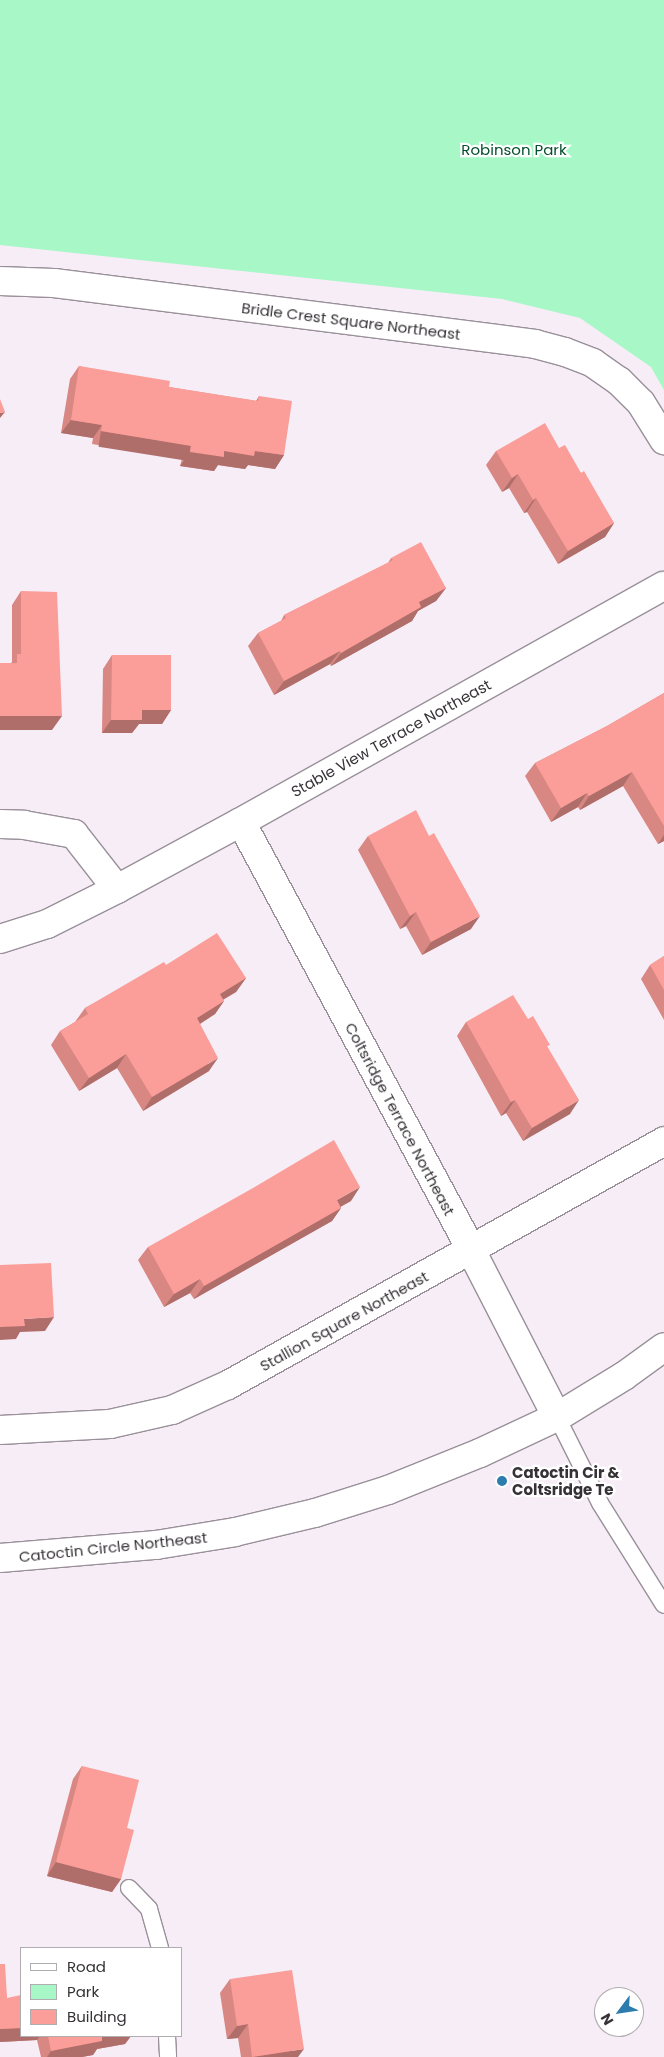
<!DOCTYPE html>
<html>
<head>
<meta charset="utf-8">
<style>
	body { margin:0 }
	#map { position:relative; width:664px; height:2057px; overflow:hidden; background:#f6edf7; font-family:Poppins,sans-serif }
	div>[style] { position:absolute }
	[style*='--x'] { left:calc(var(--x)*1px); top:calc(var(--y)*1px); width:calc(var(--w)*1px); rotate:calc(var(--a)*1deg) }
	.green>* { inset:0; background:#a7f7c7 }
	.roads { filter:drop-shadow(1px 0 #999099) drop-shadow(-1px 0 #999099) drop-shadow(0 1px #999099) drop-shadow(0 -1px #999099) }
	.service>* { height:16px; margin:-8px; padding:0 8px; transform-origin:8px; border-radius:8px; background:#fff }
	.minor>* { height:28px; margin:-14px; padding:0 14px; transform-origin:14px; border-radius:14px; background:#fff }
	.tertiary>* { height:28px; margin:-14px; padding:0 14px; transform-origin:14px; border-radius:14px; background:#fff }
	.wall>* { inset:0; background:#d88783 }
	.shaded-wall>* { inset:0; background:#b06e6a; transform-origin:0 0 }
	.building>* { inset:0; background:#fb9d98 }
	.dots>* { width:14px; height:14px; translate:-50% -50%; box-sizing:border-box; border:2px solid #fff; border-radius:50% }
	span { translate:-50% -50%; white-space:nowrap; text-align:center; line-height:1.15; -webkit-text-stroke:4.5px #fff; paint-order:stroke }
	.park-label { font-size:15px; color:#074f2f }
	.street-label { font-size:15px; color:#363236 }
	.poi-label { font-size:15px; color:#363236; font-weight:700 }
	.left { translate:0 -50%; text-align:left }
	.legend { position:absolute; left:20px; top:1947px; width:162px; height:90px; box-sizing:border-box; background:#fff; border:1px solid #afadaf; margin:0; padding:6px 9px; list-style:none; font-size:15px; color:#363236 }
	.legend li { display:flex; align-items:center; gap:10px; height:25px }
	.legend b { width:25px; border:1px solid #afadaf }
	.north { position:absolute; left:594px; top:1987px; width:50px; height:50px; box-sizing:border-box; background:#fff; border:1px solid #afadaf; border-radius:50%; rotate:239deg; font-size:14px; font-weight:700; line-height:20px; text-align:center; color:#363236 }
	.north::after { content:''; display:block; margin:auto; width:18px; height:22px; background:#2c7dae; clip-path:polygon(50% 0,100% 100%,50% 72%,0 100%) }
</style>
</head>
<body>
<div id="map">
	<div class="green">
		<i style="clip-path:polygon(0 0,664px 0,664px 390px,651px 367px,580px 318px,502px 299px,0 245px)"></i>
	</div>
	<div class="roads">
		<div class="service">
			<i style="--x:557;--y:1417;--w:96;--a:63.4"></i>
			<i style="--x:600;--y:1503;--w:120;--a:57.9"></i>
			<i style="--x:129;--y:1888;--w:29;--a:46"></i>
			<i style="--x:149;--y:1909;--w:41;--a:74.2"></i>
			<i style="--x:167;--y:2036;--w:21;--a:87"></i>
		</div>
		<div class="minor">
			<i style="--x:0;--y:281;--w:54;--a:2.1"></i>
			<i style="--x:54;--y:283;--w:485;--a:7.2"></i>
			<i style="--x:535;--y:344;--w:31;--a:15"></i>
			<i style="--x:565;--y:352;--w:30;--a:21"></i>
			<i style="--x:593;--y:363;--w:32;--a:35"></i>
			<i style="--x:619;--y:381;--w:31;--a:45"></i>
			<i style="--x:641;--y:403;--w:44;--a:58.1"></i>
			<i style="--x:241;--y:822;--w:486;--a:61.7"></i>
			<i style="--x:471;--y:1250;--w:188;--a:62.8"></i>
			<i style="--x:0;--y:824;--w:24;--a:2"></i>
			<i style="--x:24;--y:825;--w:51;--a:10.2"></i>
			<i style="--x:74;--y:834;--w:70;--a:52"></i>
			<i style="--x:117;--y:889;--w:78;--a:153.4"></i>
			<i style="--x:47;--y:924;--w:49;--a:162.3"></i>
			<i style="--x:117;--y:889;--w:141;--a:-28.4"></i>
			<i style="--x:241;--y:822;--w:484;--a:-29.2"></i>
			<i style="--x:0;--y:1430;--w:110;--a:-3.1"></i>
			<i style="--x:110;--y:1424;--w:64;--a:-12.7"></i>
			<i style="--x:172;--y:1410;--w:61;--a:-24.1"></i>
			<i style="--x:228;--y:1385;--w:500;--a:-29.2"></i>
		</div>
		<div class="tertiary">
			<i style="--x:0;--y:1558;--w:157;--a:-4.8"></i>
			<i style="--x:156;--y:1545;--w:80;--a:-9.3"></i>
			<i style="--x:235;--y:1532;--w:82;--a:-13.4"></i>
			<i style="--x:315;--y:1513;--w:77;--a:-17.5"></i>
			<i style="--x:388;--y:1490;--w:99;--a:-21.9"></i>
			<i style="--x:480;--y:1453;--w:85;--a:-25.1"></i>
			<i style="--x:557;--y:1417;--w:79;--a:-31.5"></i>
			<i style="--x:624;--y:1376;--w:49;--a:-35.9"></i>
		</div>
	</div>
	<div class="wall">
		<i style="clip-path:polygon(79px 366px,169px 387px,256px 401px,259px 396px,284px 455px,275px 469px,248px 465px,245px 469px,218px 465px,214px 471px,180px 466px,182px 459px,92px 444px,93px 438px,61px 433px,70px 379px)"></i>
		<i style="clip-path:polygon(559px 448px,581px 473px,614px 523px,605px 537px,558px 564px,527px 512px,524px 513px,509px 488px,502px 492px,486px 465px,496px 451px)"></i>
		<i style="clip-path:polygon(391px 558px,446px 588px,436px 601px,418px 611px,412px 621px,331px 666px,330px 664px,274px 695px,248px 646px,258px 633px,281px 621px,284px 615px,388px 563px)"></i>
		<i style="clip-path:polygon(21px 591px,52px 730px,0 730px,0 663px,11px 663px,12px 662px,12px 605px)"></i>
		<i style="clip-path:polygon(112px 655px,171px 710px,162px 724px,139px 724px,132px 733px,102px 733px,103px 669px)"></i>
		<i style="clip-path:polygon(664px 693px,664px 841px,658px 844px,623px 786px,580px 810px,578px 807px,551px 822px,525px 776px,535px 763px,607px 726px)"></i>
		<i style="clip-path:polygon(368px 836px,471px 929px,422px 955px,406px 926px,400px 929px,358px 850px)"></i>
		<i style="clip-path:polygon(664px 956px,664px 1020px,641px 979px,650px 965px)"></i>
		<i style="clip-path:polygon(166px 965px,246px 978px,236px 992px,223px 1000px,224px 1001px,215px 1014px,200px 1024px,209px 1071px,143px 1111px,117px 1068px,79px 1091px,51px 1045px,60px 1031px,75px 1022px,85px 1008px)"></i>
		<i style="clip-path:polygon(528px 1019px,548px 1048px,570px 1114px,523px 1141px,506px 1113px,501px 1116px,457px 1036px,466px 1022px)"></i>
		<i style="clip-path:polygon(351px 1201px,341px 1206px,341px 1208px,332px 1221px,194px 1299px,190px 1293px,164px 1307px,138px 1260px,148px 1247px)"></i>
		<i style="clip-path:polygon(82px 1766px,127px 1828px,121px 1879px,112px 1892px,47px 1876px,73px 1779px)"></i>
		<i style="clip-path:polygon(0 1964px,7px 1998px,21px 2036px,131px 2036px,125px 2044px,97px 2049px,93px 2055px,82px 2057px,41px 2057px,37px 2040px,0 2042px)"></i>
		<i style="clip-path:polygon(230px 1979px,298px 2057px,241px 2057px,238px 2038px,227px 2039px,220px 1993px)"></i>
	</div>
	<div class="shaded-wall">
		<i style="clip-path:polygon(5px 412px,0 418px,0 413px)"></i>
		<i style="clip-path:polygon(71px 420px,102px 425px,93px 438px,61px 433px)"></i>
		<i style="left:101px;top:431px;width:91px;height:16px;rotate:9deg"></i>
		<i style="clip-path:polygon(224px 451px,255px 451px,284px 455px,275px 469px,248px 465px,245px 469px,218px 465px,214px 471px,180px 466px,190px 452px)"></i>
		<i style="clip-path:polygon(518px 474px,509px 488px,502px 492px,512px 478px)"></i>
		<i style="clip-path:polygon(536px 498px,527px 512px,524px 513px,533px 500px)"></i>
		<i style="clip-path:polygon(614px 523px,605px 537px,558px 564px,568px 551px)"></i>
		<i style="clip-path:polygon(446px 588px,436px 601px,418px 611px,412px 621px,331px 666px,341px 653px,419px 602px)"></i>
		<i style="clip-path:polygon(340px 651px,330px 664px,274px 695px,284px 681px)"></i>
		<i style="clip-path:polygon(142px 710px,171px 710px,162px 724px,139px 724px,132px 733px,102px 733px,111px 720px)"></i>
		<i style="clip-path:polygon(0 716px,62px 716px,52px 730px,0 730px)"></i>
		<i style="clip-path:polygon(632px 772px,623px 786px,580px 810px,589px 796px)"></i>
		<i style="clip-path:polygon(587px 793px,578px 807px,551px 822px,561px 808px)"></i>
		<i style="clip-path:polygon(664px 835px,664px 841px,658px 844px)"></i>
		<i style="clip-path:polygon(416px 912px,406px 926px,400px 929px,410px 916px)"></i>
		<i style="clip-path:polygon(480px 916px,471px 929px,422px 955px,431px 942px)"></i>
		<i style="clip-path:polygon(246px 978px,236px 992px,210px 1007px,220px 994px)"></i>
		<i style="clip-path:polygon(224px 1001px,215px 1014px,187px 1032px,197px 1018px)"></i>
		<i style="clip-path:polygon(126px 1054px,117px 1068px,79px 1091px,89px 1078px)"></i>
		<i style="clip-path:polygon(218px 1058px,209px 1071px,143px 1111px,152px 1097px)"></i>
		<i style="clip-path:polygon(515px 1100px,506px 1113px,501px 1116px,511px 1102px)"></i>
		<i style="clip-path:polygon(579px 1100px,570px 1114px,523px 1141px,532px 1128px)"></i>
		<i style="clip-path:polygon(360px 1187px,351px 1201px,328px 1214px,337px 1200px)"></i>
		<i style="clip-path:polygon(341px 1208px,332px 1221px,194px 1299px,204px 1286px)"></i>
		<i style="clip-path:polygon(200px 1279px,190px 1293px,164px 1307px,174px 1294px)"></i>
		<i style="clip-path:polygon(54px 1317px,45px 1331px,20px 1332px,16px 1339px,0 1340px,0 1327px,24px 1319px)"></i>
		<i style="clip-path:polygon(56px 1862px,121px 1879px,112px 1892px,47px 1876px)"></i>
		<i style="clip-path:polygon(248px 2024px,238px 2038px,227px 2039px,237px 2026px)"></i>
		<i style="clip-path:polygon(21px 2028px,21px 2036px,40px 2036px,37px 2040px,0 2042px,0 2029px)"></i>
		<i style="clip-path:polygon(107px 2036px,131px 2036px,125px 2044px,97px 2049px,93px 2055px,82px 2057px,47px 2057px,51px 2051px)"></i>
		<i style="clip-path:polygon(304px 2049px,298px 2057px,252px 2057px)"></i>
	</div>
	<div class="building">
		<i style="clip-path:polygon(79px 366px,170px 381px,169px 387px,258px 401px,259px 396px,292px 401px,284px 455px,255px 451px,254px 456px,224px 451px,224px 457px,190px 452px,191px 446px,101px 431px,102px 425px,71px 420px)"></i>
		<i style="clip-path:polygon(0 399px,5px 412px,0 413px)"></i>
		<i style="clip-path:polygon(545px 423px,559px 448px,565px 445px,581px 473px,584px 471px,614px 523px,568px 551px,536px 498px,533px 500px,518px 474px,512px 478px,496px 451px)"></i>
		<i style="clip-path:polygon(421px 542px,446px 588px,419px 602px,421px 607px,341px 653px,340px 651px,284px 681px,258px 633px,286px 618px,284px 615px,393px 560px,391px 558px)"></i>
		<i style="clip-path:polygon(21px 591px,57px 592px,62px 716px,0 716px,0 663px,17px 663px,17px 654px,21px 654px)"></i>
		<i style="clip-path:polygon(112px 655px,171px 655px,171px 710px,142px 710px,142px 720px,111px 720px)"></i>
		<i style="clip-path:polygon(664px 693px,664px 826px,632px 772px,589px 796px,587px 793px,561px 808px,535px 763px,607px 726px)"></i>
		<i style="clip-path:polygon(416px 810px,429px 836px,434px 833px,480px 916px,431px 942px,416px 912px,410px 916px,368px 836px)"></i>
		<i style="clip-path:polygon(217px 933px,246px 978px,220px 994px,224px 1001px,197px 1018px,218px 1058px,152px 1097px,126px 1054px,89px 1078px,60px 1031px,88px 1014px,85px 1008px,164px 962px,166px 965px)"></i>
		<i style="clip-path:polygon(664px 956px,664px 990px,650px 965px)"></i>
		<i style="clip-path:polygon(513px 995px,528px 1019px,533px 1016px,550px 1045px,547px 1046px,579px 1100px,532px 1128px,515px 1100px,511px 1102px,466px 1022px)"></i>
		<i style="clip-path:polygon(334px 1140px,360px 1187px,337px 1200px,341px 1208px,204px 1286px,200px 1279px,174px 1294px,148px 1247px,253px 1188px)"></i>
		<i style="clip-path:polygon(51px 1263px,54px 1317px,24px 1319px,25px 1326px,0 1327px,0 1265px)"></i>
		<i style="clip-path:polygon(82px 1766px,139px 1780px,127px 1828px,134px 1830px,121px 1879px,56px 1862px)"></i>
		<i style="clip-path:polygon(0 1964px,5px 1964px,7px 1998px,21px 1995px,21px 2028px,0 2029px)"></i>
		<i style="clip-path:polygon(292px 1970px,304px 2049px,252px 2057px,248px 2024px,237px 2026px,230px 1979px)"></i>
		<i style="clip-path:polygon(48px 2036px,107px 2036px,102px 2037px,102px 2041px,51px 2051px)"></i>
	</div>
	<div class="dots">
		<i style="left:502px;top:1481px;background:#2c7dae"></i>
	</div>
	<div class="park-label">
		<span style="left:514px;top:150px">Robinson Park</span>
	</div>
	<div class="street-label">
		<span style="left:351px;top:321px;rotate:7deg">Bridle Crest Square Northeast</span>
		<span style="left:391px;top:738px;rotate:-29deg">Stable View Terrace Northeast</span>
		<span style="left:400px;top:1119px;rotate:62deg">Coltsridge Terrace Northeast</span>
		<span style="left:344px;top:1321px;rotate:-29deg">Stallion Square Northeast</span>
		<span style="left:113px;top:1547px;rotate:-6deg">Catoctin Circle Northeast</span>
	</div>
	<div class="poi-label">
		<span class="left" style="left:512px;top:1481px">Catoctin Cir &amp;<br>Coltsridge Te</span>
	</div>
	<ul class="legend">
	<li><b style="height:6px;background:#fff"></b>Road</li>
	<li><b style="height:14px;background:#a7f7c7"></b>Park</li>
	<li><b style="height:14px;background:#fb9d98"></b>Building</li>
	</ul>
	<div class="north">N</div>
</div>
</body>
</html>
